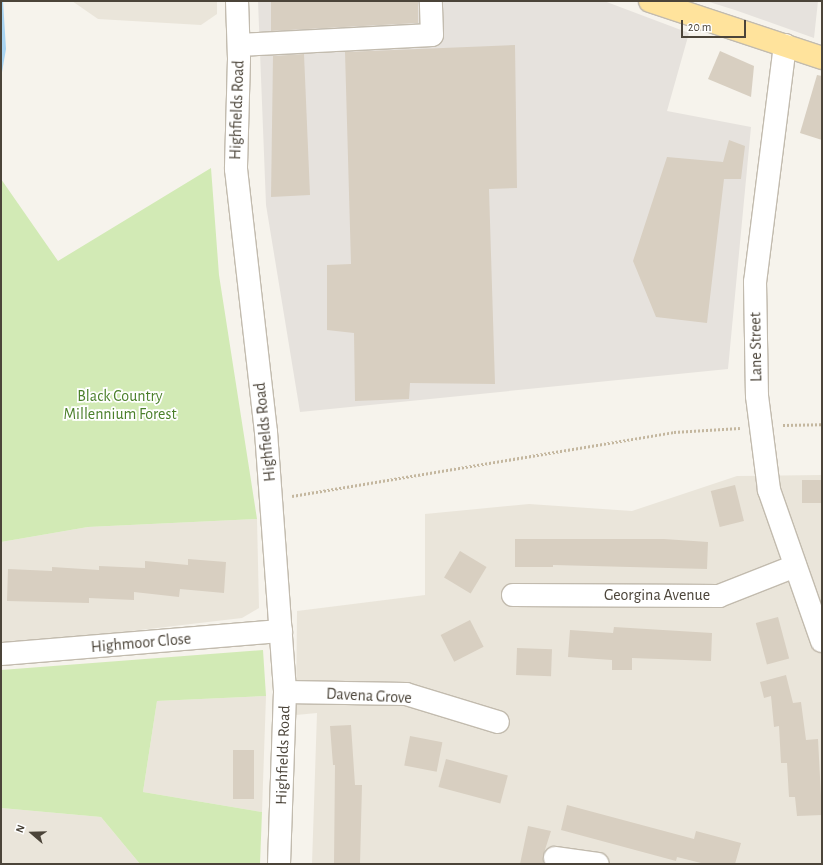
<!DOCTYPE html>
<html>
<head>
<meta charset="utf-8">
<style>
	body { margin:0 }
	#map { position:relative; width:823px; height:865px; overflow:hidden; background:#f6f3ec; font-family:"Alegreya Sans",sans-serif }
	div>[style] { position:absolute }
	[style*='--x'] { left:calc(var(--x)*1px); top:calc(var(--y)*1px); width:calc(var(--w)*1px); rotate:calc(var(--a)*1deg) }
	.residential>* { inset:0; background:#eae5da }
	.industrial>* { inset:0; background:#e6e2dd }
	.green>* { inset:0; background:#d2eab5 }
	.water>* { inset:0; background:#a9d4f2 }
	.building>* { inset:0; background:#d8cfc1; transform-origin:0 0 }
	.path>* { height:2.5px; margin-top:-1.25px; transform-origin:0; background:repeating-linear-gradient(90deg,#c4b79f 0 2px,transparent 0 4px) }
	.roads { filter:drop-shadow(1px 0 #c2bbae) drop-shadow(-1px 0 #c2bbae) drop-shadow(0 1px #c2bbae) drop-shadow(0 -1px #c2bbae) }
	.minor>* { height:22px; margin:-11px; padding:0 11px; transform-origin:11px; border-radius:11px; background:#fff }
	.major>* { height:22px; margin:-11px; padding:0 11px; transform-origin:11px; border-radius:11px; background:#ffe39c }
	span { translate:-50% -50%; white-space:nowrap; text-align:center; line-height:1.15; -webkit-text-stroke:3.5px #fff; paint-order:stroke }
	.street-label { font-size:16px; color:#4b4439 }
	.park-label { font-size:16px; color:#4a7f2a }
	.frame { position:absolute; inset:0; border:2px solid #4b4439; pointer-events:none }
	.north { position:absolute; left:12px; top:813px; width:40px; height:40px; -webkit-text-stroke:3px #fff; paint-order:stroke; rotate:290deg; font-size:11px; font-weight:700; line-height:16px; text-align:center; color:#4b4439 }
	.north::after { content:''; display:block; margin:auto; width:14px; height:18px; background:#4b4439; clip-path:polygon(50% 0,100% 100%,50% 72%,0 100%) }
	.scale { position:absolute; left:681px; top:20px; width:65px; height:18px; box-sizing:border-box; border:2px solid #4b4439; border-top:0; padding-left:5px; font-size:12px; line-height:14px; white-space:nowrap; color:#4b4439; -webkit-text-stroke:3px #fff; paint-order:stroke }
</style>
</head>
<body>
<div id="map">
	<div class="residential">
		<i style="clip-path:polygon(72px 1px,217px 1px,217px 14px,201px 25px,98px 19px)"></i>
		<i style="clip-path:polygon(822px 475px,822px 864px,312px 864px,317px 713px,296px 715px,297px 611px,425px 595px,425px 514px,529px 504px,632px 511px,737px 476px)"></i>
		<i style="clip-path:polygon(257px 519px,259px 608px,242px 618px,38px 642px,1px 644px,1px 542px,88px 527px)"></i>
		<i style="clip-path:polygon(266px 696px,262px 812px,143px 792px,157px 701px)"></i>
		<i style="clip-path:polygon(1px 808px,101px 817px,140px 864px,1px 864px)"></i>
	</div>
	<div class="industrial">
		<i style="clip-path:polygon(258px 1px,604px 1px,689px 33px,667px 111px,751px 127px,728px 369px,300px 412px,266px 205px)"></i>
		<i style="clip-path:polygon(706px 1px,818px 1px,814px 38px,735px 10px)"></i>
	</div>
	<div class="green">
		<i style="clip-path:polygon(211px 168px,219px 275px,257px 519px,88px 527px,1px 542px,1px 179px,58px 261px)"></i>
		<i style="clip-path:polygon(263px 650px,266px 696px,157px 701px,143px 792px,262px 812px,260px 864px,140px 864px,101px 817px,1px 808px,1px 670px)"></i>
	</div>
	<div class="water">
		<i style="clip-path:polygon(1px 1px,3px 1px,6px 49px,1px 78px)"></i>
	</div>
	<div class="building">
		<i style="clip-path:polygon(271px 1px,418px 1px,418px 23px,271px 31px)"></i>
		<i style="clip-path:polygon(515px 45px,517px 188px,489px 189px,495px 384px,410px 383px,409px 399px,355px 401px,354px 333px,327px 330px,327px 265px,351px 264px,345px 52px)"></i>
		<i style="clip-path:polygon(720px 51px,754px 66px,751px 97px,708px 79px)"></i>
		<i style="clip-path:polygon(304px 54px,310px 195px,271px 197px,273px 56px)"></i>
		<i style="clip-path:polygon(817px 75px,822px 76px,822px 140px,800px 133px)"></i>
		<i style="clip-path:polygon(729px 140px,745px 146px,741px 179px,724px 179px,707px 323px,656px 317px,633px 261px,667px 157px,723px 162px)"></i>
		<i style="left:822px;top:480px;width:23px;height:20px;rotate:90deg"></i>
		<i style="left:735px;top:485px;width:37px;height:25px;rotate:76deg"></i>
		<i style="clip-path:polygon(515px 539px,664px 539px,708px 542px,707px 569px,553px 565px,553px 567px,515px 567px)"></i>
		<i style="left:460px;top:551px;width:31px;height:31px;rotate:31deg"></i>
		<i style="clip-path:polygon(188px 559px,226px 562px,224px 593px,180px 589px,179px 597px,134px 592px,134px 600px,89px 598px,89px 603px,7px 601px,8px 569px,52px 571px,52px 567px,99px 570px,99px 566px,145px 568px,145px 561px,188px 565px)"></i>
		<i style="left:778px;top:617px;width:43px;height:23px;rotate:75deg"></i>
		<i style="left:470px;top:620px;width:30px;height:33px;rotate:63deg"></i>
		<i style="clip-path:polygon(614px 627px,712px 633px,711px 661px,632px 658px,632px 670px,612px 670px,612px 660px,568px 657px,570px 630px,613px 633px)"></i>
		<i style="left:517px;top:648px;width:35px;height:27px;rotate:2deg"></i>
		<i style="clip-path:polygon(786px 675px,793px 703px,801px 702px,806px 740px,818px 739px,822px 815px,797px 816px,795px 797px,789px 797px,787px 763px,781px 763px,779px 726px,774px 727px,771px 696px,764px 698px,760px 682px)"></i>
		<i style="clip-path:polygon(351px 725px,355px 785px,362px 785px,360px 864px,334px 864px,335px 765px,333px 765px,330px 726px)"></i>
		<i style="left:410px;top:736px;width:33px;height:30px;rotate:11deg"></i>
		<i style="left:233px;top:750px;width:21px;height:49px"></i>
		<i style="left:446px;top:759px;width:64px;height:29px;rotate:15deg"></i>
		<i style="clip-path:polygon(567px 805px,694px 839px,696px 831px,741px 843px,735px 864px,705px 864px,677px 857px,676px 861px,561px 830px)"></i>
		<i style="clip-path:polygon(528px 826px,551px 831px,543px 856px,543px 864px,520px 864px)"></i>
	</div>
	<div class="path">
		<i style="--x:783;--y:425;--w:39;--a:-1"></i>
		<i style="--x:292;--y:496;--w:387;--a:-9.5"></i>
		<i style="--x:674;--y:432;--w:66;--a:-3.5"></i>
	</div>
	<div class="roads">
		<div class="minor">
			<i style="--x:237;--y:1;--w:58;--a:88"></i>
			<i style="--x:239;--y:59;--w:110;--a:91.6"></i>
			<i style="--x:236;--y:169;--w:265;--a:83.5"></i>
			<i style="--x:266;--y:432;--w:261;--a:85.8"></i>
			<i style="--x:285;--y:692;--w:172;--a:92"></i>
			<i style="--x:239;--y:45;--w:193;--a:-3"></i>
			<i style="--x:432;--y:35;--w:34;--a:-92"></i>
			<i style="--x:785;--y:45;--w:239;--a:97.2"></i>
			<i style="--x:755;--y:282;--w:114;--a:89"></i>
			<i style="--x:757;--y:396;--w:95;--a:82.7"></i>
			<i style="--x:769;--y:490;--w:160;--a:70.7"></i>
			<i style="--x:513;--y:595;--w:206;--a:0.3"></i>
			<i style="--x:719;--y:596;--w:82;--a:-21.5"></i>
			<i style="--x:1;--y:654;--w:281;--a:-4.7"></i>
			<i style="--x:285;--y:692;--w:121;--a:0.9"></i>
			<i style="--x:406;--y:694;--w:96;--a:16.9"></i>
			<i style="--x:555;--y:858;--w:43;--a:7.9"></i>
		</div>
		<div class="major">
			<i style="--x:650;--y:1;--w:181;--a:18.3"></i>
		</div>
	</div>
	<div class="street-label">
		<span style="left:237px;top:110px;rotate:-88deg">Highfields Road</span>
		<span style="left:756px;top:347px;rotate:-91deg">Lane Street</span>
		<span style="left:265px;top:432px;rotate:-96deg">Highfields Road</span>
		<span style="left:657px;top:595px">Georgina Avenue</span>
		<span style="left:141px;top:643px;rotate:-5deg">Highmoor Close</span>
		<span style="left:369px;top:696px;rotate:3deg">Davena Grove</span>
		<span style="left:283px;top:755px;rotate:-88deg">Highfields Road</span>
	</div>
	<div class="park-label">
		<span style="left:120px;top:405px">Black Country<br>Millennium Forest</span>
	</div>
	<div class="frame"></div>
	<div class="north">N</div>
	<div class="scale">20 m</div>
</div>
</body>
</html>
